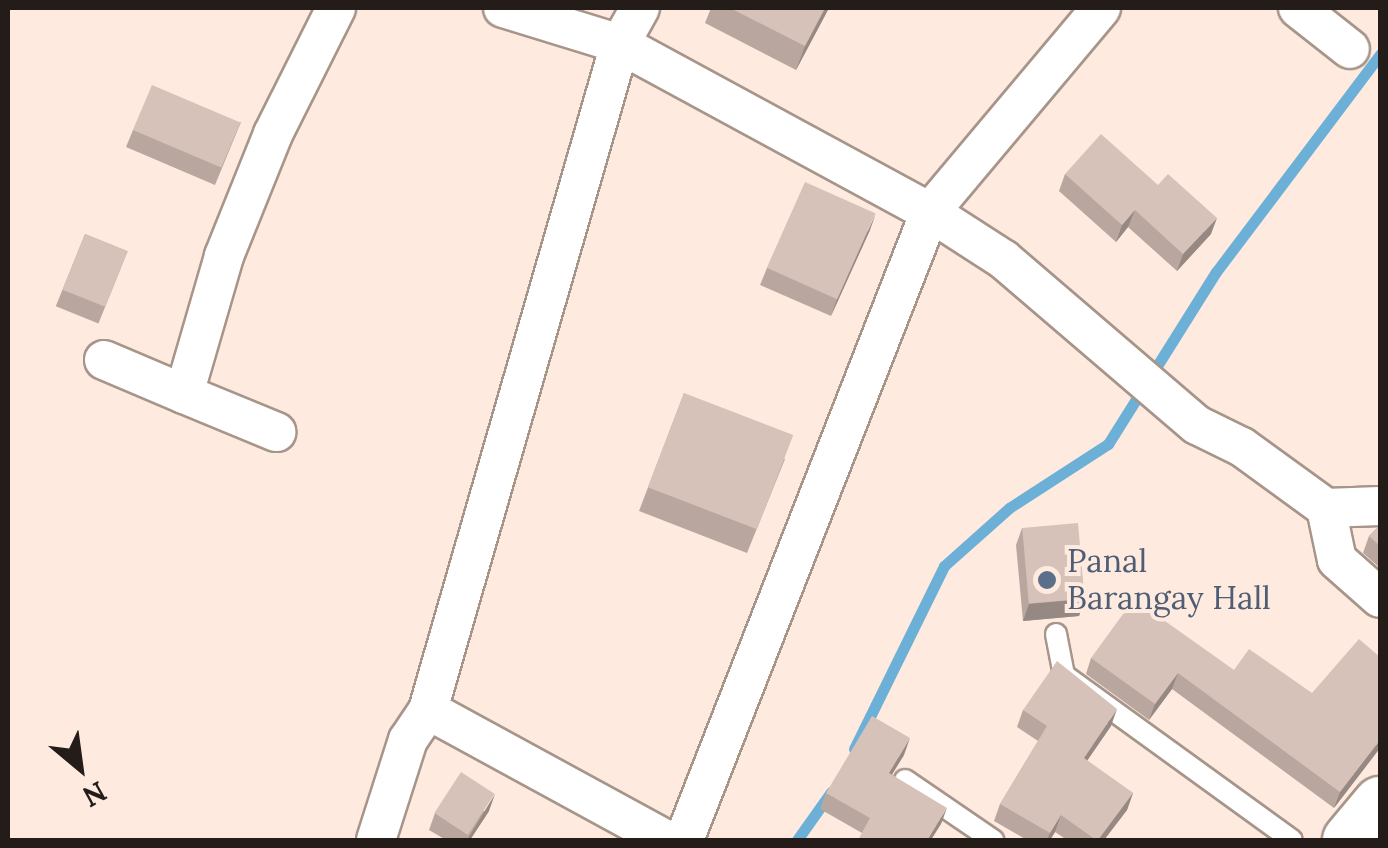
<!DOCTYPE html>
<html>
<head>
<meta charset="utf-8">
<style>
	body { margin:0 }
	#map { position:relative; width:1388px; height:848px; overflow:hidden; background:#feeade; font-family:Lora,serif }
	div>[style] { position:absolute }
	[style*='--x'] { left:calc(var(--x)*1px); top:calc(var(--y)*1px); width:calc(var(--w)*1px); rotate:calc(var(--a)*1deg) }
	.stream>* { height:11px; margin:-5.5px; padding:0 5.5px; transform-origin:5.5px; border-radius:5.5px; background:#6cb0d7 }
	.roads { filter:drop-shadow(2px 0 #a7958a) drop-shadow(-2px 0 #a7958a) drop-shadow(0 2px #a7958a) drop-shadow(0 -2px #a7958a) }
	.service>* { height:20px; margin:-10px; padding:0 10px; transform-origin:10px; border-radius:10px; background:#fff }
	.minor>* { height:38px; margin:-19px; padding:0 19px; transform-origin:19px; border-radius:19px; background:#fff }
	.primary>* { height:55px; margin:-27.5px; padding:0 27.5px; transform-origin:27.5px; border-radius:27.5px; background:#fff }
	.wall>* { inset:0; background:#b9a79f; transform-origin:0 0 }
	.shaded-wall>* { inset:0; background:#968882 }
	.building>* { inset:0; background:#d7c2b9; transform-origin:0 0 }
	.dots>* { width:28px; height:28px; translate:-50% -50%; box-sizing:border-box; border:5px solid #feeade; border-radius:50% }
	span { translate:-50% -50%; white-space:nowrap; text-align:center; line-height:1.15; -webkit-text-stroke:8px #feeade; paint-order:stroke }
	.service-label { font-size:32px; color:#4e5e75 }
	.left { translate:0 -50%; text-align:left }
	.frame { position:absolute; inset:0; border:10px solid #231c18; pointer-events:none }
	.north { position:absolute; left:30px; top:718px; width:100px; height:100px; -webkit-text-stroke:8px #feeade; paint-order:stroke; rotate:151deg; font-size:28px; font-weight:700; line-height:40px; text-align:center; color:#231c18 }
	.north::after { content:''; display:block; margin:auto; width:35px; height:45px; background:#231c18; clip-path:polygon(50% 0,100% 100%,50% 72%,0 100%) }
</style>
</head>
<body>
<div id="map">
	<div class="stream">
		<i style="--x:854;--y:749;--w:204;--a:-63.8"></i>
		<i style="--x:944;--y:566;--w:87;--a:-41.7"></i>
		<i style="--x:1009;--y:508;--w:118;--a:-32.9"></i>
		<i style="--x:1108;--y:444;--w:203;--a:-57.9"></i>
		<i style="--x:1216;--y:272;--w:273;--a:-53"></i>
		<i style="--x:797;--y:840;--w:59;--a:-54.7"></i>
	</div>
	<div class="roads">
		<div class="service">
			<i style="--x:1056;--y:634;--w:42;--a:79"></i>
			<i style="--x:1064;--y:675;--w:281;--a:35.9"></i>
			<i style="--x:905;--y:780;--w:107;--a:34.3"></i>
		</div>
		<div class="minor">
			<i style="--x:503;--y:8;--w:122;--a:17.1"></i>
			<i style="--x:620;--y:44;--w:353;--a:28.5"></i>
			<i style="--x:930;--y:212;--w:87;--a:32.8"></i>
			<i style="--x:1003;--y:259;--w:255;--a:40.6"></i>
			<i style="--x:1197;--y:425;--w:50;--a:26.1"></i>
			<i style="--x:1242;--y:447;--w:104;--a:36"></i>
			<i style="--x:1326;--y:508;--w:54;--a:-2.1"></i>
			<i style="--x:1298;--y:8;--w:66;--a:38.3"></i>
			<i style="--x:104;--y:360;--w:87;--a:23"></i>
			<i style="--x:184;--y:394;--w:144;--a:-73.8"></i>
			<i style="--x:224;--y:256;--w:131;--a:-68.1"></i>
			<i style="--x:273;--y:134;--w:141;--a:-63.4"></i>
			<i style="--x:184;--y:394;--w:100;--a:22.4"></i>
			<i style="--x:1326;--y:508;--w:53;--a:78.1"></i>
			<i style="--x:1337;--y:560;--w:57;--a:41.5"></i>
			<i style="--x:428;--y:710;--w:271;--a:28.6"></i>
			<i style="--x:376;--y:840;--w:105;--a:-72.3"></i>
			<i style="--x:408;--y:740;--w:36;--a:-56"></i>
			<i style="--x:428;--y:710;--w:693;--a:-73.92"></i>
			<i style="--x:620;--y:44;--w:41;--a:-60.9"></i>
			<i style="--x:684;--y:840;--w:674;--a:-68.61"></i>
			<i style="--x:930;--y:212;--w:266;--a:-50"></i>
		</div>
		<div class="primary">
			<i style="--x:1350;--y:840;--w:47;--a:-50.2"></i>
		</div>
	</div>
	<div class="wall">
		<i style="clip-path:polygon(711px 8px,829px 8px,796px 70px,705px 23px)"></i>
		<i style="clip-path:polygon(241px 122px,215px 185px,126px 147px,133px 130px)"></i>
		<i style="clip-path:polygon(1065px 174px,1211px 234px,1177px 271px,1128px 227px,1116px 242px,1059px 191px)"></i>
		<i style="clip-path:polygon(870px 230px,831px 316px,760px 285px,767px 268px)"></i>
		<i style="left:85px;top:234px;width:46px;height:78px;rotate:22deg"></i>
		<i style="clip-path:polygon(684px 393px,785px 459px,747px 553px,639px 511px)"></i>
		<i style="clip-path:polygon(1380px 525px,1380px 568px,1363px 553px,1369px 536px)"></i>
		<i style="clip-path:polygon(1022px 528px,1085px 599px,1079px 616px,1023px 621px,1016px 545px)"></i>
		<i style="clip-path:polygon(1091px 658px,1234px 670px,1380px 748px,1334px 808px,1172px 689px,1149px 720px,1086px 674px)"></i>
		<i style="clip-path:polygon(1023px 710px,1111px 726px,1087px 761px,1133px 793px,1127px 810px,1104px 840px,1067px 840px,1055px 832px,1050px 840px,1027px 840px,994px 821px,1000px 804px,1038px 741px,1017px 727px)"></i>
		<i style="clip-path:polygon(904px 755px,892px 774px,941px 824px,862px 833px,820px 809px,826px 793px)"></i>
		<i style="clip-path:polygon(489px 811px,470px 840px,446px 840px,429px 830px,435px 813px)"></i>
	</div>
	<div class="shaded-wall">
		<i style="clip-path:polygon(825px 8px,829px 8px,796px 70px,805px 46px)"></i>
		<i style="clip-path:polygon(1135px 210px,1128px 227px,1116px 242px,1122px 225px)"></i>
		<i style="clip-path:polygon(876px 213px,870px 230px,831px 316px,837px 299px)"></i>
		<i style="clip-path:polygon(1217px 218px,1211px 234px,1177px 271px,1183px 254px)"></i>
		<i style="clip-path:polygon(1085px 599px,1079px 616px,1023px 621px,1029px 604px)"></i>
		<i style="clip-path:polygon(1178px 673px,1172px 689px,1149px 720px,1155px 704px)"></i>
		<i style="clip-path:polygon(1117px 709px,1111px 726px,1077px 775px,1084px 758px)"></i>
		<i style="clip-path:polygon(910px 738px,904px 755px,883px 789px,889px 773px)"></i>
		<i style="clip-path:polygon(1380px 740px,1380px 748px,1334px 808px,1340px 792px)"></i>
		<i style="clip-path:polygon(1133px 793px,1127px 810px,1104px 840px,1098px 840px)"></i>
		<i style="clip-path:polygon(495px 794px,489px 811px,470px 840px,467px 840px)"></i>
		<i style="clip-path:polygon(947px 808px,941px 824px,931px 840px,927px 840px)"></i>
		<i style="clip-path:polygon(1061px 815px,1055px 832px,1050px 840px,1047px 840px,1050px 833px)"></i>
	</div>
	<div class="building">
		<i style="clip-path:polygon(730px 8px,825px 8px,805px 46px)"></i>
		<i style="left:152px;top:85px;width:96px;height:49px;rotate:23deg"></i>
		<i style="clip-path:polygon(1101px 134px,1158px 185px,1168px 174px,1217px 218px,1183px 254px,1135px 210px,1122px 225px,1065px 174px)"></i>
		<i style="left:805px;top:182px;width:77px;height:94px;rotate:24deg"></i>
		<i style="left:85px;top:234px;width:46px;height:60px;rotate:22deg"></i>
		<i style="left:684px;top:393px;width:117px;height:101px;rotate:21deg"></i>
		<i style="left:1078px;top:523px;width:76px;height:56px;rotate:85deg"></i>
		<i style="clip-path:polygon(1380px 525px,1380px 546px,1369px 536px)"></i>
		<i style="clip-path:polygon(1134px 599px,1234px 670px,1249px 649px,1312px 693px,1359px 639px,1380px 657px,1380px 740px,1340px 792px,1178px 673px,1155px 704px,1091px 658px)"></i>
		<i style="clip-path:polygon(1057px 661px,1117px 709px,1084px 758px,1133px 793px,1098px 840px,1096px 840px,1061px 815px,1050px 833px,1000px 804px,1047px 726px,1023px 710px)"></i>
		<i style="clip-path:polygon(872px 716px,910px 738px,889px 773px,947px 808px,927px 840px,858px 840px,870px 818px,826px 793px)"></i>
		<i style="left:461px;top:772px;width:40px;height:49px;rotate:33deg"></i>
	</div>
	<div class="dots">
		<i style="left:1047px;top:580px;background:#5c6f8a"></i>
	</div>
	<div class="service-label">
		<span class="left" style="left:1067px;top:580px">Panal<br>Barangay Hall</span>
	</div>
	<div class="frame"></div>
	<div class="north">N</div>
</div>
</body>
</html>
